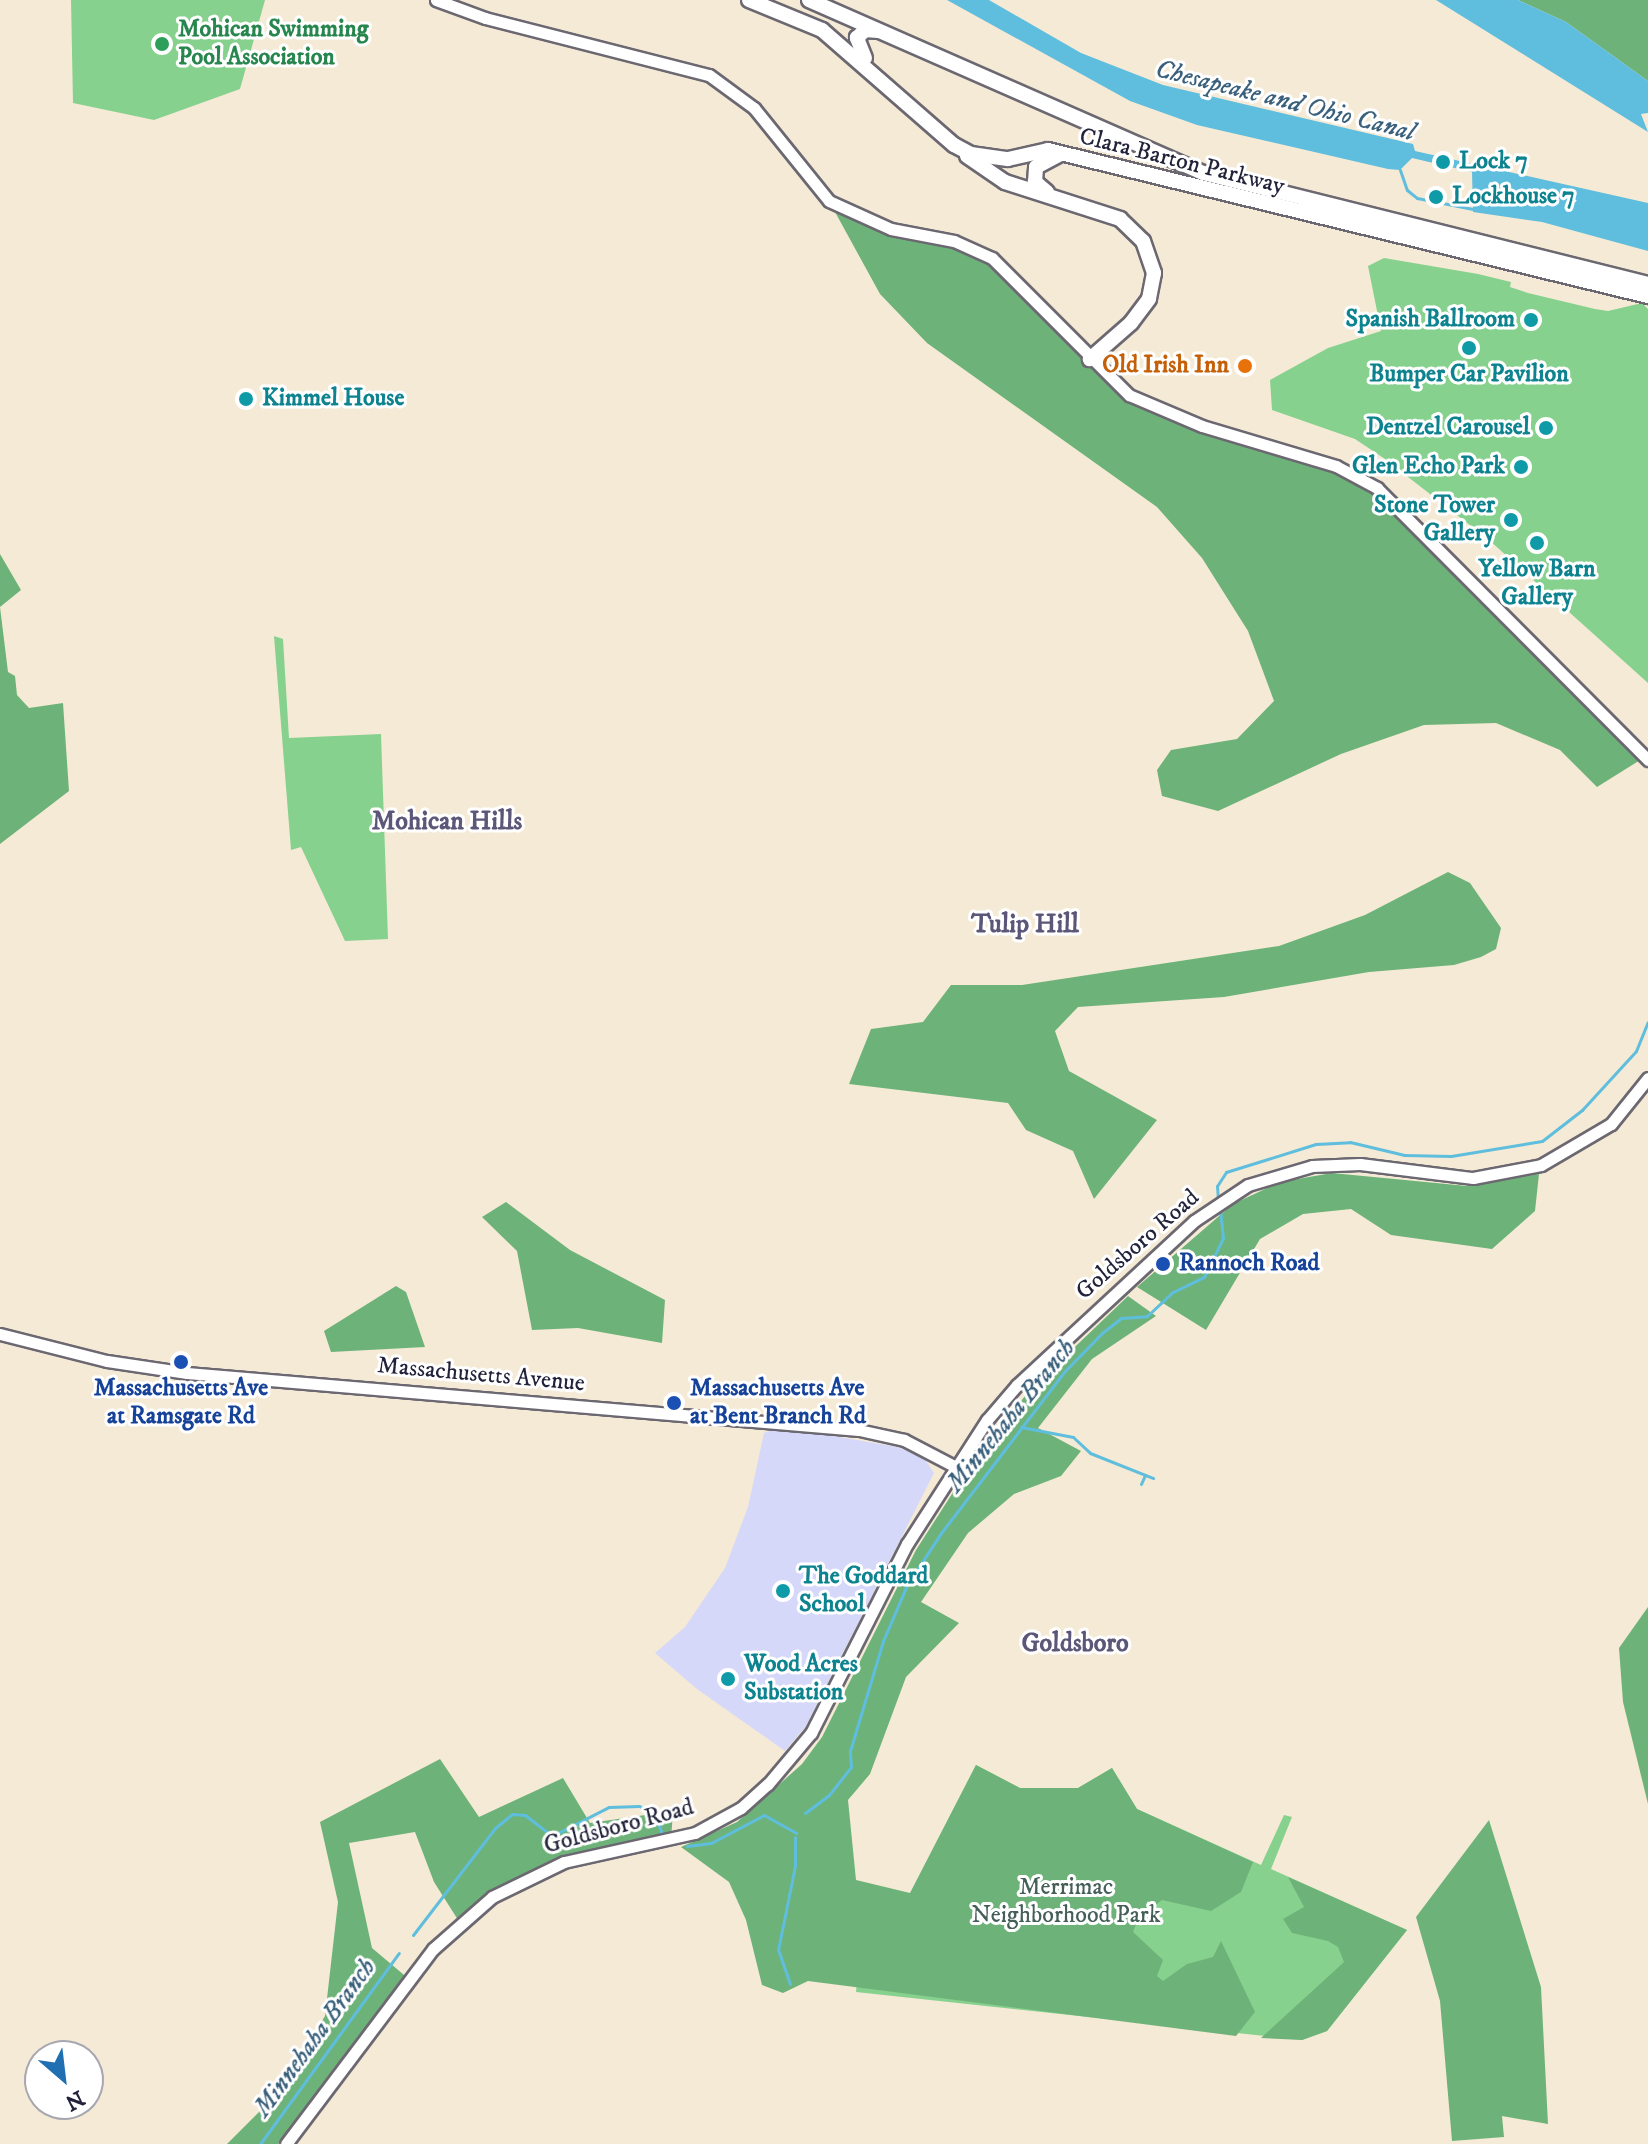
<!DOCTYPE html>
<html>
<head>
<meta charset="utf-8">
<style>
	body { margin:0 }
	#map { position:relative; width:1648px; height:2144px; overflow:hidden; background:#f5ead6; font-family:"IM FELL DW Pica",serif }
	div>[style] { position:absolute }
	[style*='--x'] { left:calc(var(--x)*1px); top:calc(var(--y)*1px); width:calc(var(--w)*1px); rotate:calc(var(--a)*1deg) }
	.built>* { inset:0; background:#d6d8f9 }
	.green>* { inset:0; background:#87d18e }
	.forest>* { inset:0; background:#6db379 }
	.water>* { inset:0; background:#5fbedd }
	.stream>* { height:3px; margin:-1.5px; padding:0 1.5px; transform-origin:1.5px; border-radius:1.5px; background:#5fbedd }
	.roads { filter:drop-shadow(2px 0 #6c6871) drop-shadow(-2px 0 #6c6871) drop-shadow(0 2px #6c6871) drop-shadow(0 -2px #6c6871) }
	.secondary>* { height:11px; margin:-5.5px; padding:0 5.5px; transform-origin:5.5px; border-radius:5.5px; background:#fff }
	.highway>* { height:14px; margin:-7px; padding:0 7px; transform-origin:7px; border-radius:7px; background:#fff }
	.dots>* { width:22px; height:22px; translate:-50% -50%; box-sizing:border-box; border:4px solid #fff; border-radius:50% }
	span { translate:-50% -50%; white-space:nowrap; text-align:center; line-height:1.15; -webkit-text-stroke:6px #fff; paint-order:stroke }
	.leisure-label { font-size:24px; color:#27864d; font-weight:700 }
	.left { translate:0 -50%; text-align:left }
	.street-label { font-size:24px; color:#22223b }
	.culture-label { font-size:24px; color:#0d838f; font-weight:700 }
	.right { translate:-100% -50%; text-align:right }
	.food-label { font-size:24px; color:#c56008; font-weight:700 }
	.transit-label { font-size:24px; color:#164399; font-weight:700 }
	.park-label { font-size:24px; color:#455f58 }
	.water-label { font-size:26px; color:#3a607c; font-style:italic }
	.neighbourhood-label { font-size:26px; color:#5c5678; font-weight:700 }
	.north { position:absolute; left:24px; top:2040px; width:80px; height:80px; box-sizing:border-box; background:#fff; border:2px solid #a7a7b1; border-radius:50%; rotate:152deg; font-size:22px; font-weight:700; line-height:32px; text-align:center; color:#22223b }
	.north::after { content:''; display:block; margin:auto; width:28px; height:36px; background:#1f6fb2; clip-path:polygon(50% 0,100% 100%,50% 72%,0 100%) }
</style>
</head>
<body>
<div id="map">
	<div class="built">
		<i style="clip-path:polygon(781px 1427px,898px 1447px,924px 1458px,934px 1473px,806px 1726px,785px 1751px,697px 1689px,655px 1653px,685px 1627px,725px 1568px,748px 1507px,764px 1433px)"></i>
	</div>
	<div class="green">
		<i style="clip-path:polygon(71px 0,265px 0,240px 89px,154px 120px,73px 103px)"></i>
		<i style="clip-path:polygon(1384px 258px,1478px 274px,1511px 282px,1510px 287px,1528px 293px,1595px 309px,1608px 311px,1642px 303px,1648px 309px,1648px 683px,1489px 540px,1385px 459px,1355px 439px,1272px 410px,1270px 380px,1328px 348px,1381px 331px,1368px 266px)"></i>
		<i style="clip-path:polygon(274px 636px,283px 639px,289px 738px,381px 734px,388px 939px,345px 941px,301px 847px,291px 850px)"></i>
		<i style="clip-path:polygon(976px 1765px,1020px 1788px,1078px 1788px,1112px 1768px,1137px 1809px,1261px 1865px,1284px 1815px,1292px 1817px,1271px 1869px,1407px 1930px,1327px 2031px,1302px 2040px,856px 1992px,860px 1947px,910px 1894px)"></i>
	</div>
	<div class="forest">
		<i style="clip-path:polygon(1518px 0,1648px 0,1648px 81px,1566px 22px)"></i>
		<i style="clip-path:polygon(829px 201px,858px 217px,954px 241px,992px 258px,1129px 395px,1171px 415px,1336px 466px,1377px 488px,1645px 757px,1597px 787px,1560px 750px,1496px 723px,1424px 725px,1341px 754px,1218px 811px,1162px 796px,1157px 770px,1171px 750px,1237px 739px,1274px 701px,1248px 631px,1202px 558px,1157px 507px,927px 343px,880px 294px)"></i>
		<i style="clip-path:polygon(0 554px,21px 590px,0 607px,8px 672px,15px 676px,17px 695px,29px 708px,63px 703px,69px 791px,0 844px)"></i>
		<i style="clip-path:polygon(1448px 872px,1470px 883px,1501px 928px,1496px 949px,1481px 957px,1454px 965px,1369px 972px,1224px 997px,1078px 1007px,1055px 1031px,1069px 1071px,1157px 1120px,1094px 1199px,1073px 1151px,1026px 1130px,1008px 1103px,849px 1084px,871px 1029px,923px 1022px,951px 985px,1022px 985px,1279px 946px,1365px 915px)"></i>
		<i style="clip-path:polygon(1332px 1173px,1467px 1186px,1539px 1174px,1535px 1211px,1492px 1249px,1391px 1235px,1351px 1209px,1303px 1214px,1260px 1239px,1206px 1330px,1137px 1287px,1233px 1204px,1280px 1182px)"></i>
		<i style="clip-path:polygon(506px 1202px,570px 1250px,665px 1300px,662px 1343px,578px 1328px,532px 1330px,517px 1251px,482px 1217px)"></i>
		<i style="clip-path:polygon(396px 1286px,406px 1292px,425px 1347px,331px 1352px,324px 1331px)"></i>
		<i style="clip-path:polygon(1128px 1296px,1156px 1316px,1092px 1359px,1038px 1428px,1081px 1451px,1061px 1476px,1014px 1494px,968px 1533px,921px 1602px,959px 1623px,906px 1677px,870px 1774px,848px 1800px,856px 1880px,910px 1893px,976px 1765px,1020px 1788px,1078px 1788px,1112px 1768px,1137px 1809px,1253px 1862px,1241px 1892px,1211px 1911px,1162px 1900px,1138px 1919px,1133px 1932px,1163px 1960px,1157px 1976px,1163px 1981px,1187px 1964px,1213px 1957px,1221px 1941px,1255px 2012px,1236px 2036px,808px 1981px,783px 1993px,762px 1985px,746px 1920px,729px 1882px,681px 1847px,737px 1822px,802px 1764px,822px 1737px,916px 1550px,975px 1458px,1029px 1391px)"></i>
		<i style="clip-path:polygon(1648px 1607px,1648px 1804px,1623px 1702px,1619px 1648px)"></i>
		<i style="clip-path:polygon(440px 1759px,479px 1817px,563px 1778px,590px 1823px,673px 1811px,671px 1840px,542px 1869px,460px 1923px,434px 1882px,415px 1832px,349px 1843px,372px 1948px,410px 1980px,278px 2144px,227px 2144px,279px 2092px,325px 2016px,338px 1902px,320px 1822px)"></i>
		<i style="clip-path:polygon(1489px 1820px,1541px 1987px,1548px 2124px,1502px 2116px,1504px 2137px,1452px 2141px,1440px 2001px,1416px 1917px)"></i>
		<i style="clip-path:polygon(1288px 1877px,1407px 1930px,1327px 2031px,1302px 2040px,1261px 2038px,1344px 1962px,1338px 1947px,1328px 1941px,1292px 1933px,1283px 1919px,1304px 1907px)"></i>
	</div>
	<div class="water">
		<i style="clip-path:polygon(947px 0,989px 0,1081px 53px,1163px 85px,1413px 144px,1415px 151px,1648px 203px,1648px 251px,1542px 222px,1473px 212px,1472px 172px,1412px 158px,1400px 170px,1388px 169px,1197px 125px,1130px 101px)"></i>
		<i style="clip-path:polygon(1436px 0,1518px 0,1566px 22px,1648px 81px,1648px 113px,1641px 114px,1648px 132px)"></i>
	</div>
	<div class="stream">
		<i style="--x:1400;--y:170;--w:21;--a:71"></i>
		<i style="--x:1407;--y:190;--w:13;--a:39"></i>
		<i style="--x:1417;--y:198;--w:57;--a:11.1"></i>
		<i style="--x:1218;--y:1200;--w:14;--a:-94"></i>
		<i style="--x:1217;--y:1186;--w:17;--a:-57"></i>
		<i style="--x:1226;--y:1172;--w:94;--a:-17.3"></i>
		<i style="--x:1316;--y:1144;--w:34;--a:-3"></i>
		<i style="--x:1350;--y:1142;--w:56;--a:13.5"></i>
		<i style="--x:1404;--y:1155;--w:47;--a:1.2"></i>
		<i style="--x:1451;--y:1156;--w:92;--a:-9.4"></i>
		<i style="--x:1542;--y:1141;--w:51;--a:-37.8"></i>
		<i style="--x:1582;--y:1110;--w:80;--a:-47.5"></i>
		<i style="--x:1636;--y:1051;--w:31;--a:-68"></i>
		<i style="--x:1021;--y:1427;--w:53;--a:10.9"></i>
		<i style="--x:1073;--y:1437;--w:23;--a:43"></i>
		<i style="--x:1090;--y:1453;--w:68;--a:21.6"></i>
		<i style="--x:1141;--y:1484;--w:10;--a:-66"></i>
		<i style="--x:805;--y:1813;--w:30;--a:-37"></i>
		<i style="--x:829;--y:1795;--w:36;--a:-52"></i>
		<i style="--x:851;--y:1767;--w:16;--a:-94"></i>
		<i style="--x:850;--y:1751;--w:115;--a:-73.3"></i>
		<i style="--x:883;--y:1641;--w:61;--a:-66.8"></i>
		<i style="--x:907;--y:1585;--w:62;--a:-56.8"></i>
		<i style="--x:941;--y:1533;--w:204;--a:-52.6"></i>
		<i style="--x:1065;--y:1371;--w:53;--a:-45.8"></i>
		<i style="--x:1102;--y:1333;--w:24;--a:-38"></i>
		<i style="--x:1121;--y:1318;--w:26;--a:-4"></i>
		<i style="--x:1147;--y:1316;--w:35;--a:-43"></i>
		<i style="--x:1173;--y:1292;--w:34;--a:-26"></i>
		<i style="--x:1204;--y:1277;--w:43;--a:-64"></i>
		<i style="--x:1223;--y:1238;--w:30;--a:-96"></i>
		<i style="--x:687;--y:1846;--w:24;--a:-7"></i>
		<i style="--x:711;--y:1843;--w:60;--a:-27.8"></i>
		<i style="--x:764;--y:1815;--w:37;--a:29"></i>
		<i style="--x:413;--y:1935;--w:135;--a:-52.5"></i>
		<i style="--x:495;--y:1828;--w:22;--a:-39"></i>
		<i style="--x:512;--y:1814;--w:13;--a:4"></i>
		<i style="--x:525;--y:1815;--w:34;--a:38"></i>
		<i style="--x:552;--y:1836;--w:64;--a:-27"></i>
		<i style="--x:609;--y:1807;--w:30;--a:-2"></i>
		<i style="--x:639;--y:1806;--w:17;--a:24"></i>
		<i style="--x:655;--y:1813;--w:20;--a:72"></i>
		<i style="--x:790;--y:1984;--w:36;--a:-109"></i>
		<i style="--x:778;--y:1950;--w:86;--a:-78.6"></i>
		<i style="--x:795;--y:1866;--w:29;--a:-90"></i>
		<i style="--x:260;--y:2144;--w:236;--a:-54"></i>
	</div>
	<div class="roads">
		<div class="secondary">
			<i style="--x:436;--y:0;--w:52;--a:20.2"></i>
			<i style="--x:485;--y:18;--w:231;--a:14.3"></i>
			<i style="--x:709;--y:75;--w:56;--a:36.3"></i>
			<i style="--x:754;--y:108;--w:119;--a:51.1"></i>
			<i style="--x:829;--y:201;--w:68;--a:24.3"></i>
			<i style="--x:891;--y:229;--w:64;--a:10.8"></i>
			<i style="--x:954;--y:241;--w:42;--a:24.1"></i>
			<i style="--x:992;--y:258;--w:194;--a:45"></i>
			<i style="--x:1129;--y:395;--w:79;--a:23"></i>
			<i style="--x:1202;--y:426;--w:140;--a:16.6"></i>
			<i style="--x:1336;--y:466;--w:47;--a:28.2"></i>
			<i style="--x:1377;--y:488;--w:384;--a:45.1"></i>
			<i style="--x:0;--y:1334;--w:110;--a:14.2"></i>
			<i style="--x:107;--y:1361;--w:81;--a:8.5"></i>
			<i style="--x:187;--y:1373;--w:674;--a:4.85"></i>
			<i style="--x:859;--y:1430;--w:46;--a:12.5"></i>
			<i style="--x:904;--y:1440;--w:56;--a:27.5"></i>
			<i style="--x:286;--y:2144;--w:244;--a:-53"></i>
			<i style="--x:433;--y:1949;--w:79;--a:-41.4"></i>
			<i style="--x:492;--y:1897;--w:80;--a:-25.9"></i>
			<i style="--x:564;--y:1862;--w:134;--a:-12.5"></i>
			<i style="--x:695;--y:1833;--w:52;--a:-28.5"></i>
			<i style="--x:741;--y:1808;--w:36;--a:-42"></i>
			<i style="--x:768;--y:1784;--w:67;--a:-49.9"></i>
			<i style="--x:811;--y:1733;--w:212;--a:-63.1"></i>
			<i style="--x:907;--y:1544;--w:148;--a:-57.2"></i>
			<i style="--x:987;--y:1420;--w:46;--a:-49.4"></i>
			<i style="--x:1017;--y:1385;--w:241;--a:-42.8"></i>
			<i style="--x:1194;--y:1221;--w:65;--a:-33.7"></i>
			<i style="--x:1248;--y:1185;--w:67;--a:-16.5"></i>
			<i style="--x:1312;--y:1166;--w:48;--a:-2.4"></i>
			<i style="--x:1360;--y:1164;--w:114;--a:7.1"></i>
			<i style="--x:1473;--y:1178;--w:69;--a:-10.8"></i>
			<i style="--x:1541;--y:1165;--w:81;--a:-30.4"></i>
			<i style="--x:1611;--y:1124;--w:59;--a:-51.2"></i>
		</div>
		<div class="highway">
			<i style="--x:749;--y:0;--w:79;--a:22.3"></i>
			<i style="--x:822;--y:30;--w:175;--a:41.1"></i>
			<i style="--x:954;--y:145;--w:19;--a:28"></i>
			<i style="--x:971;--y:154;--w:37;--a:8"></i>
			<i style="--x:1008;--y:159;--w:41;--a:-12.7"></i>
			<i style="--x:1048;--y:150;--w:618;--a:13.68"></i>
			<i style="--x:809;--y:0;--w:430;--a:23.7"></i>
			<i style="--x:1203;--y:173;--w:459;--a:14"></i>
			<i style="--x:865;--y:58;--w:22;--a:-112"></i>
			<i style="--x:857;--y:38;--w:11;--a:-45"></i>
			<i style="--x:865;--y:30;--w:13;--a:4"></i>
			<i style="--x:967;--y:156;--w:46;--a:34.4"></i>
			<i style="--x:1005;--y:182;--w:121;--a:17.8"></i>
			<i style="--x:1120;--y:219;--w:32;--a:44"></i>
			<i style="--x:1143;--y:241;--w:34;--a:71"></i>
			<i style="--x:1154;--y:273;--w:26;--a:101"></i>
			<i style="--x:1149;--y:299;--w:30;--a:127"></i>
			<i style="--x:1131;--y:323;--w:55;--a:138.7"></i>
			<i style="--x:1047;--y:192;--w:16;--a:-140"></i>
			<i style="--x:1035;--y:182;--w:15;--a:-86"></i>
			<i style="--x:1036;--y:167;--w:26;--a:-28"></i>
		</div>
	</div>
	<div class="dots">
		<i style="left:162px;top:44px;background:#2e9e5b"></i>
		<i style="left:1443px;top:162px;background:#0f9aa8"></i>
		<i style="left:1436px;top:197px;background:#0f9aa8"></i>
		<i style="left:1531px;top:320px;background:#0f9aa8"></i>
		<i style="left:1469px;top:348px;background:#0f9aa8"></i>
		<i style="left:1245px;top:366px;background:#e8710a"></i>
		<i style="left:246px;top:399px;background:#0f9aa8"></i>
		<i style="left:1546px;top:428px;background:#0f9aa8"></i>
		<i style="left:1521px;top:467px;background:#0f9aa8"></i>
		<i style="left:1511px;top:520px;background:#0f9aa8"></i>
		<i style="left:1537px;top:543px;background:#0f9aa8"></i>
		<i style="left:1163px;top:1264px;background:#1a4fb4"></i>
		<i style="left:181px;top:1362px;background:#1a4fb4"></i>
		<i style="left:674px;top:1403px;background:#1a4fb4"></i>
		<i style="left:783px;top:1591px;background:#0f9aa8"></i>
		<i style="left:728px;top:1679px;background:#0f9aa8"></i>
	</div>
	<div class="leisure-label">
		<span class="left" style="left:178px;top:44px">Mohican Swimming<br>Pool Association</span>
	</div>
	<div class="street-label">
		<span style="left:1182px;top:162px;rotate:14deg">Clara Barton Parkway</span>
		<span style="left:1138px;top:1245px;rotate:-41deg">Goldsboro Road</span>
		<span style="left:481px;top:1375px;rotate:5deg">Massachusetts Avenue</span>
		<span style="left:619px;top:1827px;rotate:-15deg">Goldsboro Road</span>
	</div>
	<div class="culture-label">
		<span class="left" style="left:1459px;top:162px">Lock 7</span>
		<span class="left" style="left:1452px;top:197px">Lockhouse 7</span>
		<span class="right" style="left:1515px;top:320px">Spanish Ballroom</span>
		<span style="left:1469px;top:375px">Bumper Car Pavilion</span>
		<span class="left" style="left:262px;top:399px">Kimmel House</span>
		<span class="right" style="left:1530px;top:428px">Dentzel Carousel</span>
		<span class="right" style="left:1505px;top:467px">Glen Echo Park</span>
		<span class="right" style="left:1495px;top:520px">Stone Tower<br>Gallery</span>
		<span style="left:1537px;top:584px">Yellow Barn<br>Gallery</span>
		<span class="left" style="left:799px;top:1591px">The Goddard<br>School</span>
		<span class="left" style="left:744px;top:1679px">Wood Acres<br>Substation</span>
	</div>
	<div class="food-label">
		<span class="right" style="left:1229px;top:366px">Old Irish Inn</span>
	</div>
	<div class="transit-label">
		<span class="left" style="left:1179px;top:1264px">Rannoch Road</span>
		<span style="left:181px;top:1403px">Massachusetts Ave<br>at Ramsgate Rd</span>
		<span class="left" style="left:690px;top:1403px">Massachusetts Ave<br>at Bent Branch Rd</span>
	</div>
	<div class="park-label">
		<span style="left:1066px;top:1902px">Merrimac<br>Neighborhood Park</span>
	</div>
	<div class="water-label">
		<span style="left:1285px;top:101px;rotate:14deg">Chesapeake and Ohio Canal</span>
		<span style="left:1011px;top:1416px;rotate:-51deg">Minnehaha Branch</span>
		<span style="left:315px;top:2038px;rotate:-54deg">Minnehaha Branch</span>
	</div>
	<div class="neighbourhood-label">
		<span style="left:447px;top:822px">Mohican Hills</span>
		<span style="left:1025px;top:925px">Tulip Hill</span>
		<span style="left:1075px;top:1644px">Goldsboro</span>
	</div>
	<div class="north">N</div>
</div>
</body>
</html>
